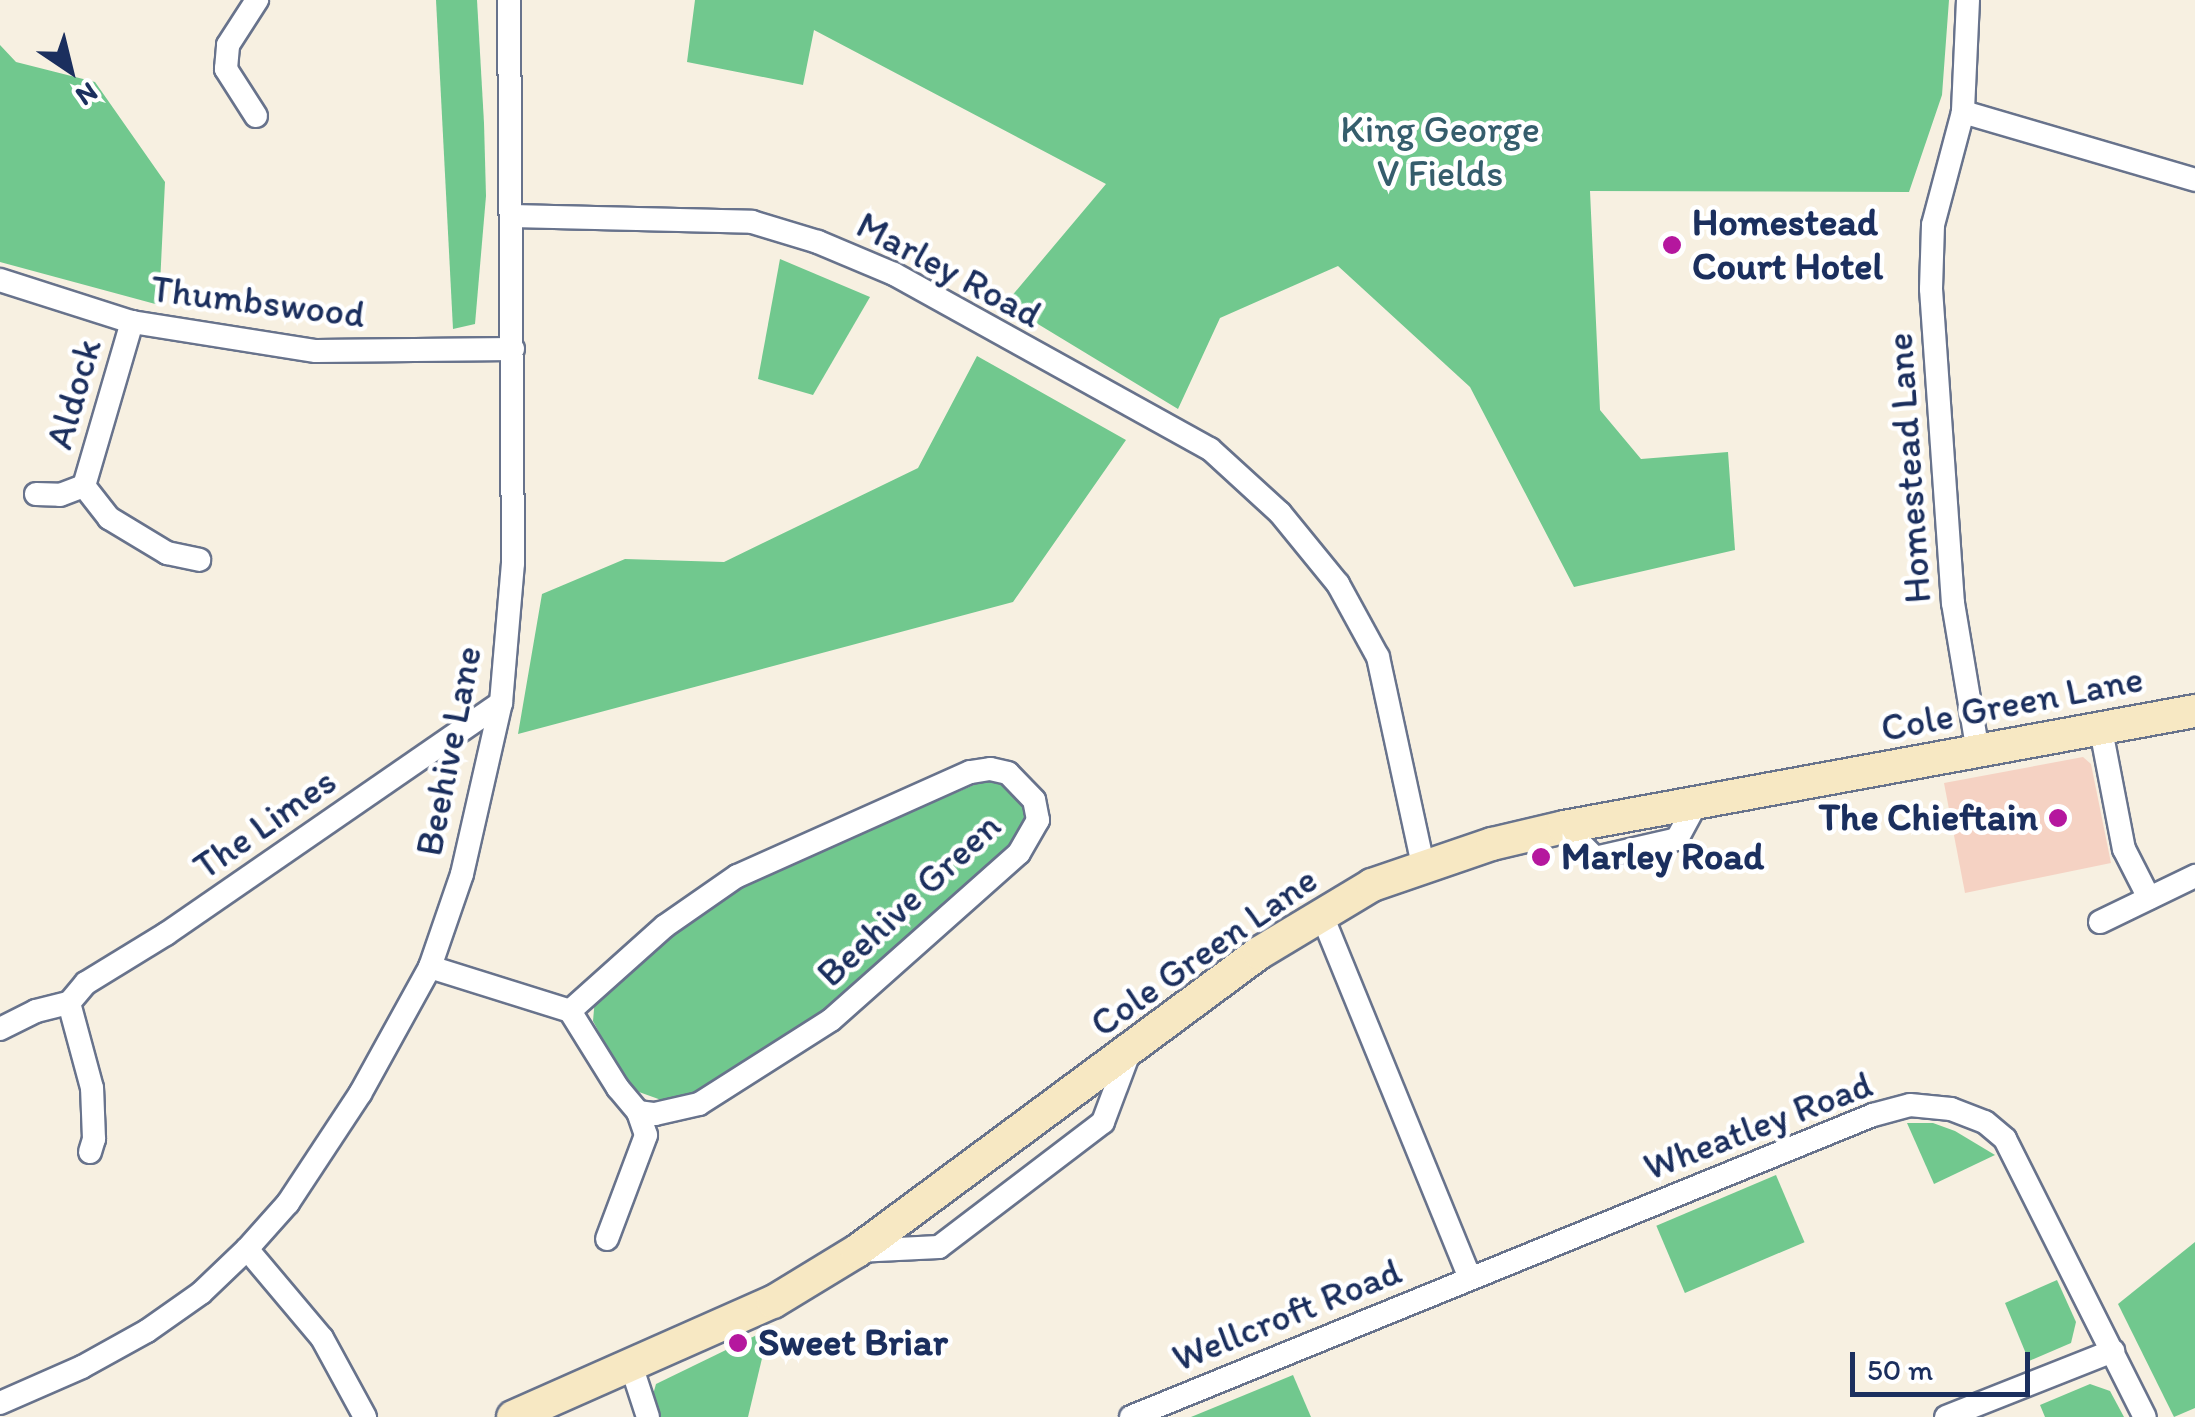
<!DOCTYPE html>
<html>
<head>
<meta charset="utf-8">
<style>
	body { margin:0 }
	#map { position:relative; width:2195px; height:1417px; overflow:hidden; background:#f7f0e1; font-family:Itim,sans-serif }
	div>[style] { position:absolute }
	[style*='--x'] { left:calc(var(--x)*1px); top:calc(var(--y)*1px); width:calc(var(--w)*1px); rotate:calc(var(--a)*1deg) }
	.built>* { inset:0; background:#f5d2c3 }
	.green>* { inset:0; background:#71c88e; transform-origin:0 0 }
	.roads { filter:drop-shadow(2px 0 #68738c) drop-shadow(-2px 0 #68738c) drop-shadow(0 2px #68738c) drop-shadow(0 -2px #68738c) }
	.street>* { height:22px; margin:-11px; padding:0 11px; transform-origin:11px; border-radius:11px; background:#fff }
	.secondary>* { height:32px; margin:-16px; padding:0 16px; transform-origin:16px; border-radius:16px; background:#f7e8c3 }
	.dots>* { width:28px; height:28px; translate:-50% -50%; box-sizing:border-box; border:5px solid #fff; border-radius:50% }
	span { translate:-50% -50%; white-space:nowrap; text-align:center; line-height:1.15; -webkit-text-stroke:9px #fff; paint-order:stroke }
	.park-label { font-size:38px; color:#355d6c }
	.poi-label { font-size:38px; color:#1b2f5e; font-weight:700 }
	.left { translate:0 -50%; text-align:left }
	.right { translate:-100% -50%; text-align:right }
	.street-label { font-size:38px; color:#1b2f5e }
	.north { position:absolute; left:20px; top:20px; width:100px; height:100px; -webkit-text-stroke:8px #fff; paint-order:stroke; rotate:145deg; font-size:28px; font-weight:700; line-height:40px; text-align:center; color:#1b2f5e }
	.north::after { content:''; display:block; margin:auto; width:35px; height:45px; background:#1b2f5e; clip-path:polygon(50% 0,100% 100%,50% 72%,0 100%) }
	.scale { position:absolute; left:1850px; top:1352px; width:180px; height:45px; box-sizing:border-box; border:5px solid #1b2f5e; border-top:0; padding-left:12px; font-size:30px; line-height:35px; white-space:nowrap; color:#1b2f5e; -webkit-text-stroke:8px #fff; paint-order:stroke }
</style>
</head>
<body>
<div id="map">
	<div class="built">
		<i style="clip-path:polygon(2083px 757px,2091px 764px,2111px 863px,1965px 893px,1944px 783px)"></i>
	</div>
	<div class="green">
		<i style="clip-path:polygon(436px 0,477px 0,484px 123px,486px 196px,475px 324px,453px 329px)"></i>
		<i style="clip-path:polygon(695px 0,1949px 0,1942px 95px,1909px 192px,1590px 191px,1600px 410px,1641px 459px,1728px 452px,1735px 550px,1574px 587px,1470px 387px,1338px 266px,1220px 318px,1178px 409px,1005px 304px,1106px 184px,814px 30px,803px 85px,687px 62px)"></i>
		<i style="clip-path:polygon(0 45px,16px 62px,95px 82px,165px 182px,159px 305px,0 262px)"></i>
		<i style="clip-path:polygon(780px 259px,870px 297px,813px 395px,758px 379px)"></i>
		<i style="clip-path:polygon(977px 356px,1126px 440px,1013px 602px,518px 734px,542px 594px,625px 559px,724px 562px,918px 468px)"></i>
		<i style="clip-path:polygon(988px 779px,1009px 784px,1028px 810px,1023px 829px,1003px 854px,832px 1010px,687px 1100px,664px 1101px,639px 1092px,621px 1074px,593px 1021px,595px 998px,674px 931px,740px 885px)"></i>
		<i style="clip-path:polygon(1907px 1123px,1933px 1123px,1955px 1131px,1995px 1155px,1934px 1184px)"></i>
		<i style="left:1776px;top:1175px;width:73px;height:130px;rotate:67deg"></i>
		<i style="clip-path:polygon(2195px 1242px,2195px 1408px,2174px 1417px,2118px 1304px)"></i>
		<i style="clip-path:polygon(2057px 1280px,2076px 1322px,2071px 1343px,2029px 1361px,2005px 1303px)"></i>
		<i style="clip-path:polygon(769px 1329px,748px 1417px,659px 1417px,652px 1398px,656px 1384px)"></i>
		<i style="clip-path:polygon(1293px 1375px,1311px 1417px,1191px 1417px)"></i>
		<i style="clip-path:polygon(2090px 1384px,2110px 1391px,2124px 1417px,2045px 1417px,2040px 1405px)"></i>
	</div>
	<div class="roads">
		<div class="street">
			<i style="--x:1968;--y:0;--w:112;--a:92.6"></i>
			<i style="--x:1963;--y:112;--w:117;--a:104.9"></i>
			<i style="--x:1933;--y:225;--w:64;--a:91.8"></i>
			<i style="--x:1931;--y:289;--w:315;--a:86"></i>
			<i style="--x:1953;--y:603;--w:151;--a:80.5"></i>
			<i style="--x:1963;--y:112;--w:242;--a:16.3"></i>
			<i style="--x:256;--y:116;--w:56;--a:-122.6"></i>
			<i style="--x:226;--y:69;--w:24;--a:-85"></i>
			<i style="--x:228;--y:45;--w:54;--a:-57.2"></i>
			<i style="--x:512;--y:216;--w:240;--a:1.4"></i>
			<i style="--x:752;--y:222;--w:69;--a:16.9"></i>
			<i style="--x:818;--y:242;--w:82;--a:22.8"></i>
			<i style="--x:894;--y:274;--w:361;--a:29"></i>
			<i style="--x:1210;--y:449;--w:95;--a:42.4"></i>
			<i style="--x:1280;--y:513;--w:92;--a:50.8"></i>
			<i style="--x:1338;--y:584;--w:83;--a:61.3"></i>
			<i style="--x:1378;--y:657;--w:213;--a:77.8"></i>
			<i style="--x:0;--y:280;--w:139;--a:17.7"></i>
			<i style="--x:132;--y:322;--w:186;--a:9"></i>
			<i style="--x:316;--y:351;--w:197;--a:-0.6"></i>
			<i style="--x:84;--y:486;--w:171;--a:-73.7"></i>
			<i style="--x:36;--y:494;--w:24;--a:2"></i>
			<i style="--x:60;--y:495;--w:26;--a:-21"></i>
			<i style="--x:84;--y:486;--w:41;--a:52"></i>
			<i style="--x:109;--y:518;--w:68;--a:31.1"></i>
			<i style="--x:167;--y:553;--w:33;--a:12"></i>
			<i style="--x:2101;--y:730;--w:121;--a:79.1"></i>
			<i style="--x:2124;--y:849;--w:55;--a:63"></i>
			<i style="--x:1564;--y:827;--w:44;--a:45"></i>
			<i style="--x:1595;--y:858;--w:84;--a:-13"></i>
			<i style="--x:1677;--y:839;--w:42;--a:-61.6"></i>
			<i style="--x:1321;--y:913;--w:394;--a:67.8"></i>
			<i style="--x:2100;--y:922;--w:106;--a:-25.8"></i>
			<i style="--x:430;--y:967;--w:147;--a:17.4"></i>
			<i style="--x:570;--y:1011;--w:91;--a:58.1"></i>
			<i style="--x:618;--y:1088;--w:31;--a:50"></i>
			<i style="--x:638;--y:1112;--w:17;--a:7"></i>
			<i style="--x:655;--y:1114;--w:45;--a:-12.8"></i>
			<i style="--x:699;--y:1104;--w:156;--a:-32.5"></i>
			<i style="--x:831;--y:1020;--w:251;--a:-41.6"></i>
			<i style="--x:1019;--y:853;--w:38;--a:-60"></i>
			<i style="--x:1038;--y:820;--w:20;--a:-101"></i>
			<i style="--x:1034;--y:800;--w:37;--a:-134"></i>
			<i style="--x:1008;--y:773;--w:18;--a:-167"></i>
			<i style="--x:990;--y:769;--w:20;--a:171"></i>
			<i style="--x:970;--y:772;--w:255;--a:155.9"></i>
			<i style="--x:737;--y:876;--w:88;--a:145.2"></i>
			<i style="--x:665;--y:926;--w:127;--a:138.2"></i>
			<i style="--x:0;--y:1029;--w:40;--a:-26.6"></i>
			<i style="--x:36;--y:1011;--w:34;--a:-14"></i>
			<i style="--x:90;--y:1152;--w:14;--a:-73"></i>
			<i style="--x:94;--y:1139;--w:51;--a:-92.2"></i>
			<i style="--x:92;--y:1088;--w:88;--a:-105.1"></i>
			<i style="--x:69;--y:1003;--w:26;--a:-50"></i>
			<i style="--x:86;--y:983;--w:94;--a:-31.5"></i>
			<i style="--x:166;--y:934;--w:407;--a:-34.6"></i>
			<i style="--x:607;--y:1239;--w:111;--a:-69.4"></i>
			<i style="--x:646;--y:1135;--w:24;--a:-109"></i>
			<i style="--x:247;--y:1249;--w:116;--a:49.9"></i>
			<i style="--x:322;--y:1338;--w:90;--a:61.4"></i>
			<i style="--x:857;--y:1251;--w:82;--a:-2.8"></i>
			<i style="--x:939;--y:1247;--w:206;--a:-37.3"></i>
			<i style="--x:1103;--y:1122;--w:74;--a:-69.4"></i>
			<i style="--x:631;--y:1365;--w:55;--a:71.9"></i>
			<i style="--x:0;--y:1403;--w:90;--a:-23.7"></i>
			<i style="--x:82;--y:1367;--w:74;--a:-29"></i>
			<i style="--x:147;--y:1331;--w:66;--a:-35.1"></i>
			<i style="--x:201;--y:1293;--w:64;--a:-43.7"></i>
			<i style="--x:247;--y:1249;--w:62;--a:-48.3"></i>
			<i style="--x:288;--y:1203;--w:131;--a:-56.6"></i>
			<i style="--x:360;--y:1094;--w:145;--a:-61.1"></i>
			<i style="--x:430;--y:967;--w:98;--a:-71"></i>
			<i style="--x:462;--y:874;--w:175;--a:-77.2"></i>
			<i style="--x:501;--y:703;--w:141;--a:-85.1"></i>
			<i style="--x:513;--y:563;--w:563;--a:-90.41"></i>
			<i style="--x:1131;--y:1417;--w:801;--a:-22.15"></i>
			<i style="--x:1873;--y:1115;--w:38;--a:-15"></i>
			<i style="--x:1910;--y:1105;--w:41;--a:5.6"></i>
			<i style="--x:1951;--y:1109;--w:36;--a:21"></i>
			<i style="--x:1985;--y:1122;--w:26;--a:40"></i>
			<i style="--x:2005;--y:1139;--w:311;--a:63.3"></i>
			<i style="--x:1946;--y:1417;--w:180;--a:-21.6"></i>
		</div>
		<div class="secondary">
			<i style="--x:513;--y:1417;--w:284;--a:-23.9"></i>
			<i style="--x:773;--y:1302;--w:98;--a:-31.3"></i>
			<i style="--x:857;--y:1251;--w:500;--a:-36.55"></i>
			<i style="--x:1259;--y:953;--w:132;--a:-31"></i>
			<i style="--x:1372;--y:885;--w:127;--a:-18.9"></i>
			<i style="--x:1492;--y:844;--w:74;--a:-13.3"></i>
			<i style="--x:1564;--y:827;--w:642;--a:-10.42"></i>
		</div>
	</div>
	<div class="dots">
		<i style="left:1672px;top:245px;background:#b5179e"></i>
		<i style="left:2058px;top:818px;background:#b5179e"></i>
		<i style="left:1541px;top:857px;background:#b5179e"></i>
		<i style="left:738px;top:1343px;background:#b5179e"></i>
	</div>
	<div class="park-label">
		<span style="left:1440px;top:152px">King George<br>V Fields</span>
	</div>
	<div class="poi-label">
		<span class="left" style="left:1692px;top:245px">Homestead<br>Court Hotel</span>
		<span class="right" style="left:2038px;top:818px">The Chieftain</span>
		<span class="left" style="left:1561px;top:857px">Marley Road</span>
		<span class="left" style="left:758px;top:1343px">Sweet Briar</span>
	</div>
	<div class="street-label">
		<span style="left:949px;top:270px;rotate:28deg">Marley Road</span>
		<span style="left:258px;top:302px;rotate:7deg">Thumbswood</span>
		<span style="left:74px;top:394px;rotate:-74deg">Aldock</span>
		<span style="left:1909px;top:468px;rotate:-94deg">Homestead Lane</span>
		<span style="left:2012px;top:704px;rotate:-11deg">Cole Green Lane</span>
		<span style="left:449px;top:751px;rotate:-79deg">Beehive Lane</span>
		<span style="left:265px;top:824px;rotate:-35deg">The Limes</span>
		<span style="left:909px;top:900px;rotate:-43deg">Beehive Green</span>
		<span style="left:1204px;top:952px;rotate:-35deg">Cole Green Lane</span>
		<span style="left:1758px;top:1126px;rotate:-21deg">Wheatley Road</span>
		<span style="left:1287px;top:1315px;rotate:-22deg">Wellcroft Road</span>
	</div>
	<div class="north">N</div>
	<div class="scale">50 m</div>
</div>
</body>
</html>
